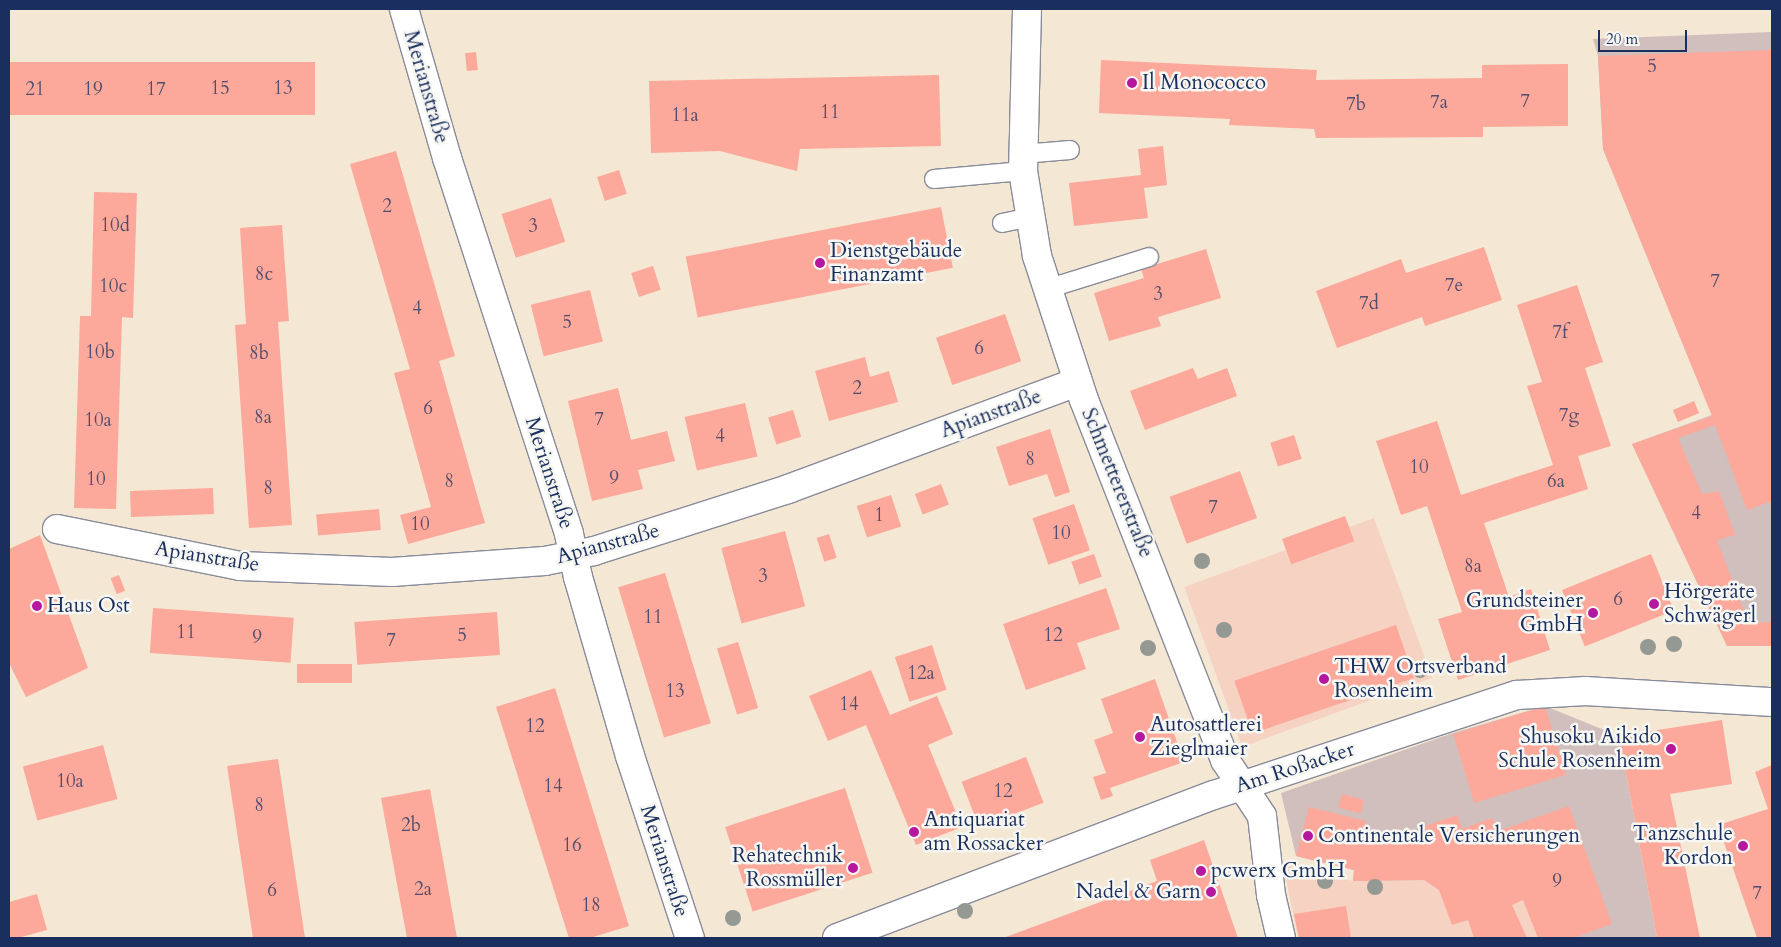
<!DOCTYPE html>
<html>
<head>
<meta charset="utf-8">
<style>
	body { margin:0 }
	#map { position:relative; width:1781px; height:947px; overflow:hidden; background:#f4e7d4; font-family:Cardo,serif }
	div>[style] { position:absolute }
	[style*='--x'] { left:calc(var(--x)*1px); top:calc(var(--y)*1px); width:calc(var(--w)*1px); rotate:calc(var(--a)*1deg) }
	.built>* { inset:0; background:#f6d2c3; transform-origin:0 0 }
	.industrial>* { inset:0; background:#d1bfbd }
	.building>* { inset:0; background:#fca89a; transform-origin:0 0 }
	.roads { filter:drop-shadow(1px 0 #888b99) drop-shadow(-1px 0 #888b99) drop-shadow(0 1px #888b99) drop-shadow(0 -1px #888b99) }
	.lane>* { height:18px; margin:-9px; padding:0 9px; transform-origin:9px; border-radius:9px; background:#fff }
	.street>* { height:28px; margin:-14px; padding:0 14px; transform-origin:14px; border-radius:14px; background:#fff }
	.trees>* { width:16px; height:16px; margin:-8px; border-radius:50%; background:#949994 }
	.dots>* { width:14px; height:14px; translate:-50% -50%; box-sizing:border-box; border:2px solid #f6f6f2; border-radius:50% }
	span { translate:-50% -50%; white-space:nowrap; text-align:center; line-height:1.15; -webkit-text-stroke:5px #f6f6f2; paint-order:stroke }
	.number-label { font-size:19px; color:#534d6d }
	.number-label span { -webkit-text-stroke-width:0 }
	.poi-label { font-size:21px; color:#1b2f5e }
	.left { translate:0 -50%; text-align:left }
	.right { translate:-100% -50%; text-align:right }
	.street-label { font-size:21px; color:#1b2f5e }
	.frame { position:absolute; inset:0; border:10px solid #1b2f5e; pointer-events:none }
	.scale { position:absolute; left:1598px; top:30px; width:89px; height:22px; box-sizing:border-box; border:2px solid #1b2f5e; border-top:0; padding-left:6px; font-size:15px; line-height:18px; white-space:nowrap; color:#1b2f5e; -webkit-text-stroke:4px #f6f6f2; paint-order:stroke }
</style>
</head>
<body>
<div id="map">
	<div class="built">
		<i style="left:1374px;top:518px;width:170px;height:202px;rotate:70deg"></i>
		<i style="clip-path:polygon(1283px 864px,1353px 881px,1424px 880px,1439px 890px,1511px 865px,1538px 938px,1298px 938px)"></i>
	</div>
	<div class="industrial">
		<i style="clip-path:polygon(1772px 32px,1772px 646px,1727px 646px,1632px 444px,1712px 415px,1603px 149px,1598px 56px,1593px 39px)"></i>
		<i style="clip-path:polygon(1545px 706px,1619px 736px,1657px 938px,1538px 938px,1510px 865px,1439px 890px,1424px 880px,1353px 881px,1354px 870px,1296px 856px,1281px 793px,1453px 733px)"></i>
	</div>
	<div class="building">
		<i style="clip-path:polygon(1772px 50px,1772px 501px,1747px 510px,1715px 425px,1678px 438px,1702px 494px,1719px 491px,1735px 535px,1717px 540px,1748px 623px,1772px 622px,1772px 646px,1727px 646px,1632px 444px,1712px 416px,1603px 149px,1598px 56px)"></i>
		<i style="left:476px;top:52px;width:18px;height:11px;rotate:84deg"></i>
		<i style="clip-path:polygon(1101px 60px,1317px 70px,1316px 80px,1482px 78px,1482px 65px,1568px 64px,1568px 126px,1483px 127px,1483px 137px,1316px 138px,1314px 129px,1229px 125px,1230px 119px,1099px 113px)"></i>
		<i style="left:315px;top:62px;width:53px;height:306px;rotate:90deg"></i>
		<i style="clip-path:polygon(939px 75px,941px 146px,800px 149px,797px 171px,720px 151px,651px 153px,649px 81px)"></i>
		<i style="clip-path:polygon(1163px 146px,1167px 185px,1144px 188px,1148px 218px,1074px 226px,1069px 183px,1141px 175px,1138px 149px)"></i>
		<i style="clip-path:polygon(396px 151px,455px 356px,439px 361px,485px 523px,408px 544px,400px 515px,431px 507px,394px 373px,410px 369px,350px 164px)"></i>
		<i style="left:619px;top:170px;width:25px;height:23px;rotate:72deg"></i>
		<i style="clip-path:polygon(94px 192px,137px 193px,133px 318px,122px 317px,116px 509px,74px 508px,80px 316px,91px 316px)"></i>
		<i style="left:551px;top:198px;width:46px;height:52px;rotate:72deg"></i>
		<i style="left:941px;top:207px;width:62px;height:260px;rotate:79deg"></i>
		<i style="clip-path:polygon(282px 225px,289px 321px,278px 322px,292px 525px,249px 528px,235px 325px,246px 324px,240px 228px)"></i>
		<i style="clip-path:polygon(1484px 247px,1502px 300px,1425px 326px,1422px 317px,1337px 348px,1316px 291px,1401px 259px,1406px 273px)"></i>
		<i style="clip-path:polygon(1206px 249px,1221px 298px,1158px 317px,1161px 326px,1109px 341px,1094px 293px,1144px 278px,1141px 269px)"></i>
		<i style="left:653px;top:266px;width:25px;height:23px;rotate:72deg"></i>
		<i style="clip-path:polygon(1577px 285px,1603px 362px,1585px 368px,1611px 446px,1578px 456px,1588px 489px,1484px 523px,1509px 597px,1531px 589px,1550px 650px,1458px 680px,1438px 619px,1462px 612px,1427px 506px,1401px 515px,1376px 441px,1437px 421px,1461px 495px,1553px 465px,1527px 386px,1542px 382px,1517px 305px)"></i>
		<i style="left:590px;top:290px;width:53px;height:61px;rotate:76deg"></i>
		<i style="left:1005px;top:314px;width:50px;height:73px;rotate:71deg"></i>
		<i style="clip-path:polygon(865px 357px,870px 377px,889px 371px,898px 402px,829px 421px,815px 371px)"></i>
		<i style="clip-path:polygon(1193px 368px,1198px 379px,1227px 368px,1237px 396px,1145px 430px,1130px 391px)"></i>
		<i style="clip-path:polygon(618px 388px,631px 440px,667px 431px,675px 461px,638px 470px,643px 489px,592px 501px,568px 401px)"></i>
		<i style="left:1694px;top:401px;width:13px;height:23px;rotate:67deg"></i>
		<i style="left:745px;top:403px;width:55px;height:62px;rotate:77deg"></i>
		<i style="left:793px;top:410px;width:28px;height:26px;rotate:73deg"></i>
		<i style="clip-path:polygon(1050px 429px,1070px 492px,1055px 497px,1047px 474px,1009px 486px,996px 447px)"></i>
		<i style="left:1294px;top:435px;width:25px;height:25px;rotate:72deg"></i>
		<i style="left:1240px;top:471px;width:50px;height:75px;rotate:70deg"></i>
		<i style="left:941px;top:484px;width:22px;height:28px;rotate:69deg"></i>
		<i style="left:213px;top:488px;width:26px;height:83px;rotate:88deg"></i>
		<i style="left:891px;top:495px;width:33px;height:36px;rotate:72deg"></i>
		<i style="left:1074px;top:504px;width:49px;height:44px;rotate:71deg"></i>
		<i style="left:379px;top:509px;width:21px;height:63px;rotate:85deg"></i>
		<i style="left:1345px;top:516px;width:27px;height:67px;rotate:70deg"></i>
		<i style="left:785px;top:531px;width:78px;height:66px;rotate:75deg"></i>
		<i style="left:829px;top:534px;width:25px;height:13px;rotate:72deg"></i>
		<i style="clip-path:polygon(40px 535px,88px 668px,26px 697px,9px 663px,9px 549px)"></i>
		<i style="left:1094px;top:554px;width:24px;height:24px;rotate:71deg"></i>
		<i style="left:1651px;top:554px;width:61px;height:96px;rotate:68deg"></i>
		<i style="left:665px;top:573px;width:157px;height:49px;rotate:73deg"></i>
		<i style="left:119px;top:575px;width:17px;height:9px;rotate:69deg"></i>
		<i style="clip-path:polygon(1106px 588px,1120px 629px,1077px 643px,1086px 669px,1026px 690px,1003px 624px)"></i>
		<i style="left:153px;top:608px;width:141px;height:45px;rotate:4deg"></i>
		<i style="left:497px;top:612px;width:43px;height:143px;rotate:86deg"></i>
		<i style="left:1396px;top:625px;width:56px;height:171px;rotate:71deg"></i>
		<i style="left:738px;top:642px;width:69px;height:22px;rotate:73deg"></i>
		<i style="left:932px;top:645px;width:47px;height:39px;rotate:72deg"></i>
		<i style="left:352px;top:664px;width:19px;height:55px;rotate:90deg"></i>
		<i style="clip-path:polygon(871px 670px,890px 715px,937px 696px,953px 734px,928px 745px,962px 827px,916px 845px,866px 725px,828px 741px,809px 696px)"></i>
		<i style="clip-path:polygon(1155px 679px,1184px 762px,1110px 788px,1113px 796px,1101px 800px,1093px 777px,1106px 773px,1094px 740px,1113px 733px,1101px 699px)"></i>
		<i style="clip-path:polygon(555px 688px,629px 926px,590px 938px,569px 938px,496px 707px)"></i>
		<i style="left:1545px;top:706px;width:72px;height:96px;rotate:73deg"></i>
		<i style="clip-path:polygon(1722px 720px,1732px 784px,1670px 794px,1700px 938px,1657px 938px,1619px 736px)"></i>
		<i style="left:103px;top:745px;width:56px;height:83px;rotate:75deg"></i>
		<i style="left:1026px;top:757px;width:49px;height:69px;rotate:69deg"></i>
		<i style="clip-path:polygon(278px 759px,291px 845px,305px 938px,253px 938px,227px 766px)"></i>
		<i style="clip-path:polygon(1772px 765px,1772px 938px,1757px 938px,1718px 825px,1768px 809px,1755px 772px)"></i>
		<i style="left:845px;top:788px;width:89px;height:126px;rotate:72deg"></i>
		<i style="clip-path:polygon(430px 789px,442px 854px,457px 938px,407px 938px,381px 798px)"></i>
		<i style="left:1342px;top:794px;width:23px;height:14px;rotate:15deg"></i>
		<i style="clip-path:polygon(1569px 806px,1612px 924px,1573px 938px,1538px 938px,1523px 900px,1512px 905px,1527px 938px,1474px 938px,1468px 920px,1452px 925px,1439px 890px,1424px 880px,1353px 881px,1354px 870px,1296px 856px,1309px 807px,1366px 821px,1361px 839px,1428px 840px,1425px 826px,1457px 815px,1462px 829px,1492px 818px,1498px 831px)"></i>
		<i style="clip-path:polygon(1204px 840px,1238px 938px,1003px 938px,1157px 881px,1150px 860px)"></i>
		<i style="clip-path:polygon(37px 894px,47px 930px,18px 938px,9px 938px,9px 902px)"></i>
		<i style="clip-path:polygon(1346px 906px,1351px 938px,1299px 938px,1294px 914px)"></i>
	</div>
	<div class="roads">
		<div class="lane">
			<i style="--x:1023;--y:154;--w:47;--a:-4.9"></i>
			<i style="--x:934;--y:179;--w:89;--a:-5.1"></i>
			<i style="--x:1002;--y:223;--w:29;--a:-12"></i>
			<i style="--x:1047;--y:289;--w:107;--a:-17.4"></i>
		</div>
		<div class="street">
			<i style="--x:404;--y:9;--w:155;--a:73.9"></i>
			<i style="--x:447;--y:158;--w:395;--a:72"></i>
			<i style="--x:569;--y:534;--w:44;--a:78.2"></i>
			<i style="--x:578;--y:577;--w:186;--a:73.8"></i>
			<i style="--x:630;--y:756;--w:192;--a:71.8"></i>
			<i style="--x:1027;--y:9;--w:162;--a:91.4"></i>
			<i style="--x:1023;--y:171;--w:86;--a:80.6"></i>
			<i style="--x:1037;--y:256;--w:151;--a:71.9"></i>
			<i style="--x:1084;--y:400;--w:387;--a:68.6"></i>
			<i style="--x:1225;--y:760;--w:67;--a:56.5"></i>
			<i style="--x:1262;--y:816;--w:80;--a:83.5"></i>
			<i style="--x:1271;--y:895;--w:44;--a:76.9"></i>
			<i style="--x:57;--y:529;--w:187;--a:11.4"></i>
			<i style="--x:240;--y:566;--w:152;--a:2.3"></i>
			<i style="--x:392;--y:572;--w:153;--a:-4.1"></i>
			<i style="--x:545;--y:561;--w:50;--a:-11.5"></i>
			<i style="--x:594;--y:551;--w:204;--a:-17.7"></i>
			<i style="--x:788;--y:489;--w:309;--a:-20.3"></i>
			<i style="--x:837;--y:938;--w:403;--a:-20.8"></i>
			<i style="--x:1214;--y:795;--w:319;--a:-18.3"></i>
			<i style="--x:1517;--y:695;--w:69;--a:-3.3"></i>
			<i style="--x:1586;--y:691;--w:186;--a:3.4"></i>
		</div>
	</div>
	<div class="trees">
		<i style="left:1202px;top:561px"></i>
		<i style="left:1224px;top:630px"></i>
		<i style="left:1674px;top:644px"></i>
		<i style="left:1648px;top:647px"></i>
		<i style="left:1148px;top:648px"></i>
		<i style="left:1420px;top:670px"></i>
		<i style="left:1325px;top:881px"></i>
		<i style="left:1375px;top:887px"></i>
		<i style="left:965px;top:911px"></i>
		<i style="left:733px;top:918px"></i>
	</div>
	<div class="dots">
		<i style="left:1132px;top:83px;background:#b5179e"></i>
		<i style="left:820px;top:263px;background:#b5179e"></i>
		<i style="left:1654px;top:604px;background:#b5179e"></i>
		<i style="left:37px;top:606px;background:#b5179e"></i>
		<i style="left:1593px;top:613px;background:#b5179e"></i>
		<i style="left:1324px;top:679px;background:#b5179e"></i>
		<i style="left:1140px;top:737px;background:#b5179e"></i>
		<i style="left:1671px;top:749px;background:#b5179e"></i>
		<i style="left:914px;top:832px;background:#b5179e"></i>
		<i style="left:1308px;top:836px;background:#b5179e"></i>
		<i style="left:1743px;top:846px;background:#b5179e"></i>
		<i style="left:853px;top:868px;background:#b5179e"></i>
		<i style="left:1201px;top:871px;background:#b5179e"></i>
		<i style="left:1211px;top:892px;background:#b5179e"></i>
	</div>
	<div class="number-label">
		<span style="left:1652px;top:67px">5</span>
		<span style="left:220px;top:89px">15</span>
		<span style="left:283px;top:89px">13</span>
		<span style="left:35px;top:90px">21</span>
		<span style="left:93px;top:90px">19</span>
		<span style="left:156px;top:90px">17</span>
		<span style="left:1525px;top:102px">7</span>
		<span style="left:1439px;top:103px">7a</span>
		<span style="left:1356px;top:105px">7b</span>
		<span style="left:830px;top:113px">11</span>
		<span style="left:685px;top:116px">11a</span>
		<span style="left:387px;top:207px">2</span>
		<span style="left:115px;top:226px">10d</span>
		<span style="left:533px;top:227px">3</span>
		<span style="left:264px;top:275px">8c</span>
		<span style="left:1715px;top:282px">7</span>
		<span style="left:1454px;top:286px">7e</span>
		<span style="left:113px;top:287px">10c</span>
		<span style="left:1158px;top:295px">3</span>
		<span style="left:1369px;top:304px">7d</span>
		<span style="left:417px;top:309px">4</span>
		<span style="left:567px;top:323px">5</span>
		<span style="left:1560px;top:333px">7f</span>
		<span style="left:979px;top:349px">6</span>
		<span style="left:100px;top:353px">10b</span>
		<span style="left:259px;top:354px">8b</span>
		<span style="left:857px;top:389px">2</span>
		<span style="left:428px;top:409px">6</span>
		<span style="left:1569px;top:416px">7g</span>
		<span style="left:263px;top:418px">8a</span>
		<span style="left:599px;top:420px">7</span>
		<span style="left:98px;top:421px">10a</span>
		<span style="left:720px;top:437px">4</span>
		<span style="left:1030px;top:460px">8</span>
		<span style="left:1419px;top:468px">10</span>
		<span style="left:614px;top:479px">9</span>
		<span style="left:96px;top:480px">10</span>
		<span style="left:449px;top:482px">8</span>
		<span style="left:1556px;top:482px">6a</span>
		<span style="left:268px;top:489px">8</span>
		<span style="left:1213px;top:508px">7</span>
		<span style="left:1696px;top:514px">4</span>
		<span style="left:879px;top:516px">1</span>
		<span style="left:420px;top:525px">10</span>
		<span style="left:1061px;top:534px">10</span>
		<span style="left:1473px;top:567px">8a</span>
		<span style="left:763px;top:577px">3</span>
		<span style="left:1618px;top:600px">6</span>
		<span style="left:653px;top:618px">11</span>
		<span style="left:186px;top:633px">11</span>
		<span style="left:462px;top:636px">5</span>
		<span style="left:1053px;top:636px">12</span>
		<span style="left:257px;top:638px">9</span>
		<span style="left:391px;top:641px">7</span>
		<span style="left:921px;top:674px">12a</span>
		<span style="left:675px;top:692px">13</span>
		<span style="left:849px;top:705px">14</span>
		<span style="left:535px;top:727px">12</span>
		<span style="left:70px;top:782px">10a</span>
		<span style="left:553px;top:787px">14</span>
		<span style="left:1003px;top:792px">12</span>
		<span style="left:259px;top:806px">8</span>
		<span style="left:411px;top:826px">2b</span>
		<span style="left:572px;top:846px">16</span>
		<span style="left:1557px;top:882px">9</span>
		<span style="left:423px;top:890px">2a</span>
		<span style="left:272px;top:891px">6</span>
		<span style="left:1757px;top:894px">7</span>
		<span style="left:591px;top:906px">18</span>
	</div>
	<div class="poi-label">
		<span class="left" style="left:1142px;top:83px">Il Monococco</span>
		<span class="left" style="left:830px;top:263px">Dienstgebäude<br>Finanzamt</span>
		<span class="left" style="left:1664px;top:604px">Hörgeräte<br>Schwägerl</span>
		<span class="right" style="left:1583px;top:613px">Grundsteiner<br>GmbH</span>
		<span class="left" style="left:47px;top:606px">Haus Ost</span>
		<span class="left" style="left:1334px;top:679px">THW Ortsverband<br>Rosenheim</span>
		<span class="left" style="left:1150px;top:737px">Autosattlerei<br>Zieglmaier</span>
		<span class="right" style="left:1661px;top:749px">Shusoku Aikido<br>Schule Rosenheim</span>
		<span class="left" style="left:924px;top:832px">Antiquariat<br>am Rossacker</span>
		<span class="right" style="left:1733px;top:846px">Tanzschule<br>Kordon</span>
		<span class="left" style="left:1318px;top:836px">Continentale Versicherungen</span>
		<span class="right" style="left:843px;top:868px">Rehatechnik<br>Rossmüller</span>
		<span class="left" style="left:1211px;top:871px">pcwerx GmbH</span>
		<span class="right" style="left:1201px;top:892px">Nadel &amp; Garn</span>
	</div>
	<div class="street-label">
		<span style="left:426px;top:87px;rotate:74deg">Merianstraße</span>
		<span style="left:991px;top:414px;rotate:-20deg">Apianstraße</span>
		<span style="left:549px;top:473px;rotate:72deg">Merianstraße</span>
		<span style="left:1117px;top:483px;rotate:68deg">Schmettererstraße</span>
		<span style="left:608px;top:544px;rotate:-15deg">Apianstraße</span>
		<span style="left:207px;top:557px;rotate:9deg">Apianstraße</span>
		<span style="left:1295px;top:768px;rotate:-18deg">Am Roßacker</span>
		<span style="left:664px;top:861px;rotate:72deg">Merianstraße</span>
	</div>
	<div class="frame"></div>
	<div class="scale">20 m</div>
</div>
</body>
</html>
